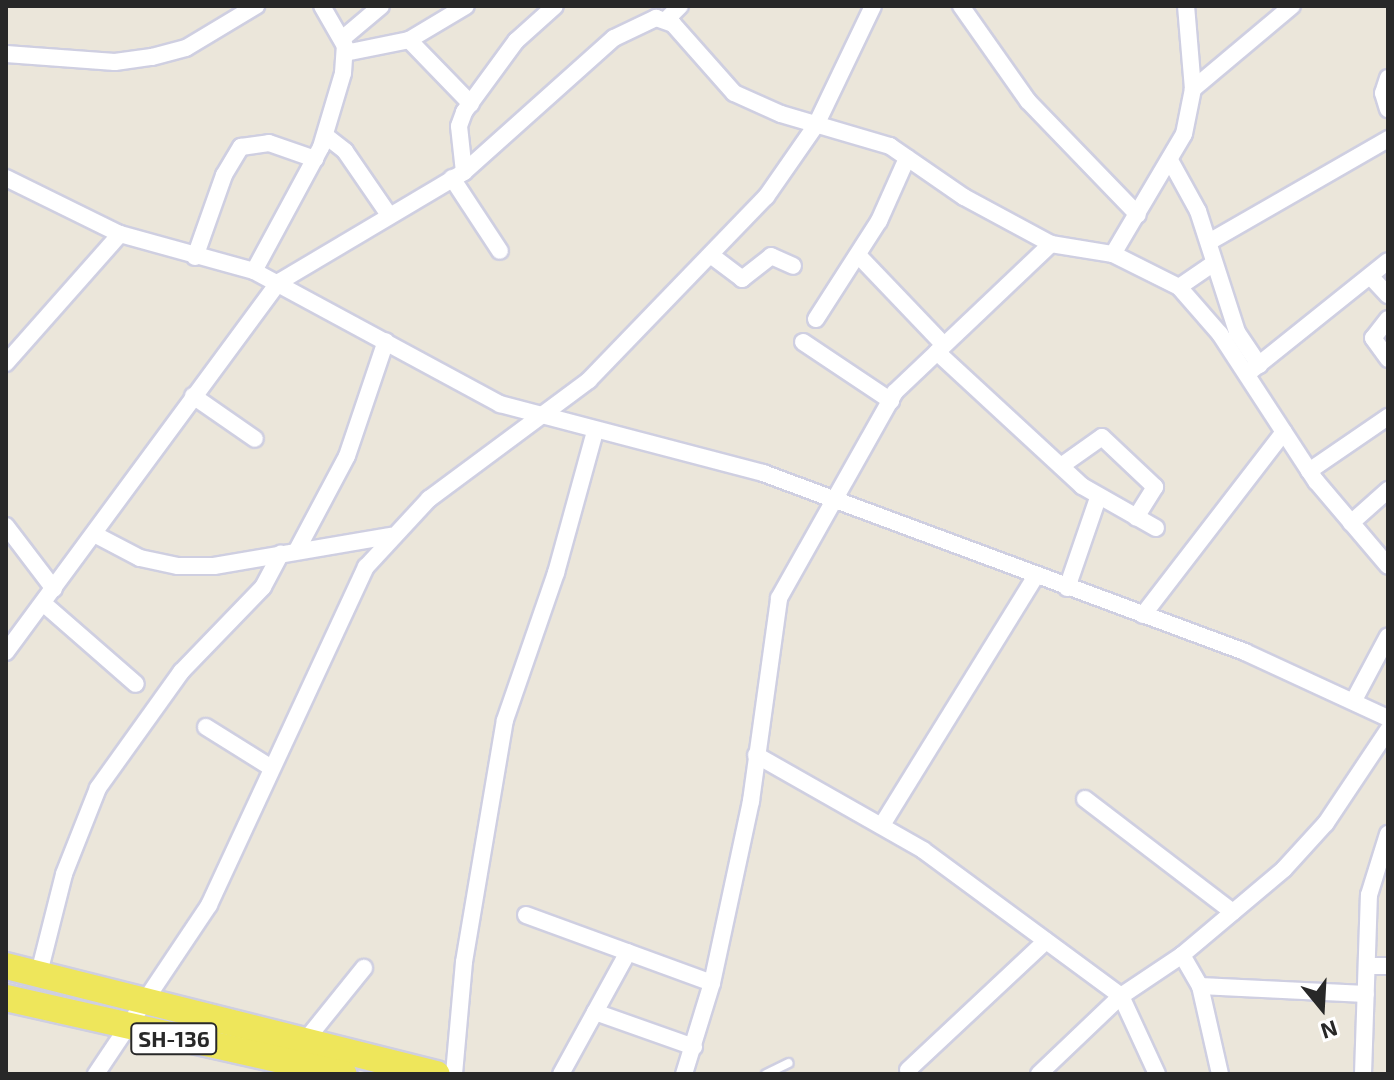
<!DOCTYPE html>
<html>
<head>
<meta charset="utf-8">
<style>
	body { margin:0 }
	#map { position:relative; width:1394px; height:1080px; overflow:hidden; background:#ebe6da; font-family:"Exo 2",sans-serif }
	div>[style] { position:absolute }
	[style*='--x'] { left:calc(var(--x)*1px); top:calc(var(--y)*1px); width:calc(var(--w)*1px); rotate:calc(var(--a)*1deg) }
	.roads { filter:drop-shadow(2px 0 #cfcfe1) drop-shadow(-2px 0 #cfcfe1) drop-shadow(0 2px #cfcfe1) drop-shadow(0 -2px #cfcfe1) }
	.lane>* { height:8px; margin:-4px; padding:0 4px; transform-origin:4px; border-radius:4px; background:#fff }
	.street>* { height:16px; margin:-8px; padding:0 8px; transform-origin:8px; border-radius:8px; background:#fff }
	.primary>* { height:26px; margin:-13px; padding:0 13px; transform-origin:13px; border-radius:13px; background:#eee65b }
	span { translate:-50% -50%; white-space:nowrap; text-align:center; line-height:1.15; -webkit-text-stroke:6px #fff; paint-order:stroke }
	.shield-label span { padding:2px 6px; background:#fff; border:2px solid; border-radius:6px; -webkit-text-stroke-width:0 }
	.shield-label { font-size:22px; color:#282828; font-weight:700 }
	.frame { position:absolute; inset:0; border:8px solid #282828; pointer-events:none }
	.north { position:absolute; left:1282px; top:968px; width:80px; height:80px; -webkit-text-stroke:6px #fff; paint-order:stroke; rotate:162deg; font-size:22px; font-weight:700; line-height:32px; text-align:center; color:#282828 }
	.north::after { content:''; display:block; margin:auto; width:28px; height:36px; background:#282828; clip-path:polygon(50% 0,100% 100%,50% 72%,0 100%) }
</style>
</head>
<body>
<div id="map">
	<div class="roads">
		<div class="lane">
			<i style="--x:766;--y:1074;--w:25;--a:-26"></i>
		</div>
		<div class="street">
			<i style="--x:961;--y:6;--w:116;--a:54.8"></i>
			<i style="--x:1028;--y:101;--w:158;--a:46"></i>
			<i style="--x:667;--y:19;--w:18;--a:-45"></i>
			<i style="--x:342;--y:39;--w:51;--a:-40.2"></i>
			<i style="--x:409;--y:40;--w:89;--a:45.9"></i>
			<i style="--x:345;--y:53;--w:65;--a:-11.5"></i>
			<i style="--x:409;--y:40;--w:66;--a:-30.8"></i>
			<i style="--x:6;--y:54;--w:109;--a:4.2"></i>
			<i style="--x:115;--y:62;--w:37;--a:-8"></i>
			<i style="--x:152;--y:57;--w:35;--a:-15"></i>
			<i style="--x:186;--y:48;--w:82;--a:-31"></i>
			<i style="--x:1388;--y:78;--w:16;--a:108"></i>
			<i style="--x:1383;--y:93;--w:17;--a:73"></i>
			<i style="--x:1193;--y:89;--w:129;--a:-40"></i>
			<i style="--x:326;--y:136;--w:24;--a:38"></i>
			<i style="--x:345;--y:151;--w:78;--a:55.5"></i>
			<i style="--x:1171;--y:162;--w:56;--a:61.1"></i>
			<i style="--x:1198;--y:211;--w:127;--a:72.1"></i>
			<i style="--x:1237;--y:332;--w:40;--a:56"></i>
			<i style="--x:464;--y:172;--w:46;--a:-96.2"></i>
			<i style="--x:459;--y:126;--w:15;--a:-70"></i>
			<i style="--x:464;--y:112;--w:88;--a:-53.8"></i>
			<i style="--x:516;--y:41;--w:52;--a:-41.9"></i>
			<i style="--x:6;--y:178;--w:127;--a:26.2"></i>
			<i style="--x:120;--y:234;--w:139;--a:15.4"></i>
			<i style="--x:254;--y:271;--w:280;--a:28.4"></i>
			<i style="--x:500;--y:404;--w:272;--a:14.7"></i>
			<i style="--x:763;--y:473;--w:514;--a:20.37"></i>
			<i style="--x:1245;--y:652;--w:157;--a:24.8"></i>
			<i style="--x:452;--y:178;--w:87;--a:56.7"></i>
			<i style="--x:1209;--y:242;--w:207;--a:-29.9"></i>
			<i style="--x:1113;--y:254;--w:139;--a:-59.4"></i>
			<i style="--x:1184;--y:134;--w:46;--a:-78.7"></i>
			<i style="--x:1193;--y:89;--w:83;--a:-94.8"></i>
			<i style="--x:858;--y:255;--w:124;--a:46.3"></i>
			<i style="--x:712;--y:256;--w:38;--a:37"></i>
			<i style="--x:742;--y:279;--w:37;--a:-38"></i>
			<i style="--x:771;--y:256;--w:24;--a:24"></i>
			<i style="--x:195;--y:257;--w:87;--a:-70.5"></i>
			<i style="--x:224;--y:175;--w:33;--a:-59"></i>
			<i style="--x:241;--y:147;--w:28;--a:-8"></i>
			<i style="--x:269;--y:143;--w:49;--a:19.2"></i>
			<i style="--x:254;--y:271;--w:141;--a:-61.6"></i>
			<i style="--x:321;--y:147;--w:77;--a:-73.4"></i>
			<i style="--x:343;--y:73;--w:27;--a:-86"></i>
			<i style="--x:345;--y:46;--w:46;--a:-119.9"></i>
			<i style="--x:1371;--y:277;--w:25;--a:47"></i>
			<i style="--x:1179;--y:287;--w:42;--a:-34.4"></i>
			<i style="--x:816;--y:319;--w:117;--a:-57.3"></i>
			<i style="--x:879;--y:221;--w:69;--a:-66"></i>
			<i style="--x:1388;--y:319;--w:24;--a:128"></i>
			<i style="--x:1373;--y:338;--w:26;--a:54"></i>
			<i style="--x:803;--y:342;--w:106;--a:33.8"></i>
			<i style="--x:937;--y:352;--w:197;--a:42.7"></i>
			<i style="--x:1082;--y:486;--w:85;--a:29.6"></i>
			<i style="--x:6;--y:363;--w:172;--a:-48.5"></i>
			<i style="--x:1252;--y:370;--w:174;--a:-38.7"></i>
			<i style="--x:193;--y:396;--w:75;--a:34.7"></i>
			<i style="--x:1061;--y:466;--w:50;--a:-35.3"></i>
			<i style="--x:1102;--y:437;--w:73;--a:43.3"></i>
			<i style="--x:1155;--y:487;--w:36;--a:122"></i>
			<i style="--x:1309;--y:471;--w:96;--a:-34.4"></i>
			<i style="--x:1351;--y:523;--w:50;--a:-41.7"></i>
			<i style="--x:6;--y:526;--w:79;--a:52.7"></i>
			<i style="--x:94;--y:534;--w:52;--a:27.6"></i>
			<i style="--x:140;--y:558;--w:39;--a:12"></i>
			<i style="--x:178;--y:566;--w:36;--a:0"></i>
			<i style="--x:214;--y:566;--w:179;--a:-9.7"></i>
			<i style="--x:297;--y:550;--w:106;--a:-62"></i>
			<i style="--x:347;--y:456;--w:121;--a:-71.3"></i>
			<i style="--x:1067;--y:588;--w:95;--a:-71"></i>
			<i style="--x:43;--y:603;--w:123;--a:41.1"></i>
			<i style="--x:1143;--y:615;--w:231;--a:-52.4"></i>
			<i style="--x:6;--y:652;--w:460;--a:-53.6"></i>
			<i style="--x:279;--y:282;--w:215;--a:-30.7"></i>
			<i style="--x:464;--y:172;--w:201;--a:-41.8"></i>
			<i style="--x:614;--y:38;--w:47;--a:-25.5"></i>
			<i style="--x:656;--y:18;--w:18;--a:19"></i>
			<i style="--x:673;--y:24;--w:92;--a:48.5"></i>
			<i style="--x:734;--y:93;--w:51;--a:24.1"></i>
			<i style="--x:781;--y:114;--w:114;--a:16.4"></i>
			<i style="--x:890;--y:146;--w:90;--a:34.6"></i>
			<i style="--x:964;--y:197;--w:99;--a:28.4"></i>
			<i style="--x:1051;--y:244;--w:63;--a:9.2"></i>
			<i style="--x:1113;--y:254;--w:74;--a:26.6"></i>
			<i style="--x:1179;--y:287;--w:62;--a:48.9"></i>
			<i style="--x:1220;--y:334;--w:176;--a:56.9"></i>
			<i style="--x:1316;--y:481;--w:111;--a:49.7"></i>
			<i style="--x:1354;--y:700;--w:72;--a:-62"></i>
			<i style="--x:206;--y:727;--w:75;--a:32"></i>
			<i style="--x:756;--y:755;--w:192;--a:29.6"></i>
			<i style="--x:923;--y:850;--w:246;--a:36.4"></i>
			<i style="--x:1121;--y:996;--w:86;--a:65.2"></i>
			<i style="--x:1085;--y:799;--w:186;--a:37.4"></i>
			<i style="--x:882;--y:825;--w:293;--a:-58.3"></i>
			<i style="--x:526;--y:915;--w:198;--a:20.1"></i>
			<i style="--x:1182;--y:955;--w:36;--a:60"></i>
			<i style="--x:1200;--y:986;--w:90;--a:77.2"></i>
			<i style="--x:1367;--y:966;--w:21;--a:0"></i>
			<i style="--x:38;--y:977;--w:106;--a:-75.8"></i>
			<i style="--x:64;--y:874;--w:92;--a:-68.4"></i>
			<i style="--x:98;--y:788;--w:143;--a:-54.4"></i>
			<i style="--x:181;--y:672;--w:118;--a:-46"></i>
			<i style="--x:263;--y:587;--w:38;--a:-62"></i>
			<i style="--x:1200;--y:986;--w:166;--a:2.8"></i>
			<i style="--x:595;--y:1012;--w:105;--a:19.5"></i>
			<i style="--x:305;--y:1041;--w:94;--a:-51.1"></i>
			<i style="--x:908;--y:1070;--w:189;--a:-43.1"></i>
			<i style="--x:96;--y:1074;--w:203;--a:-56.2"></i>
			<i style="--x:209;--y:905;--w:373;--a:-65.1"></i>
			<i style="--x:366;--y:567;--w:93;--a:-47.2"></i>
			<i style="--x:429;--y:499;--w:199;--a:-36.6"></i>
			<i style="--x:589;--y:380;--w:255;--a:-46"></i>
			<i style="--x:766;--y:197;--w:88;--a:-55.2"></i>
			<i style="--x:816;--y:125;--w:132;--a:-64.4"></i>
			<i style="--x:454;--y:1074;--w:112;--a:-84.9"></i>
			<i style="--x:464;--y:962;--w:245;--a:-80.4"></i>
			<i style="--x:505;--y:720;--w:156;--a:-70.9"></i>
			<i style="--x:556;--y:573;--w:147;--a:-74.6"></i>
			<i style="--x:561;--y:1074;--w:139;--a:-61.2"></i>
			<i style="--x:684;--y:1074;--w:95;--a:-72.9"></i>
			<i style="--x:712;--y:983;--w:186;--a:-77.9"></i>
			<i style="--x:751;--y:801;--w:205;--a:-82.1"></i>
			<i style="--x:779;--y:598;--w:236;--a:-60.6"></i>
			<i style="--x:895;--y:392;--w:215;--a:-43.5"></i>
			<i style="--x:1039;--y:1074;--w:113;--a:-43.6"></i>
			<i style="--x:1121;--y:996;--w:73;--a:-33.9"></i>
			<i style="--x:1182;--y:955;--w:133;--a:-40.1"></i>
			<i style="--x:1284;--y:869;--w:62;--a:-47.6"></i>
			<i style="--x:1326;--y:823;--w:112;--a:-56.3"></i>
			<i style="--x:1363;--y:1074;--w:179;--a:-88.1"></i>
			<i style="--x:1369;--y:895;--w:64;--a:-72.7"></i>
		</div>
		<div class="primary">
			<i style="--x:6;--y:966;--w:444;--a:14.1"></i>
			<i style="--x:6;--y:998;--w:346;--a:12.7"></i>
		</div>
	</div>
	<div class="shield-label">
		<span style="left:174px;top:1039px">SH-136</span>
	</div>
	<div class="frame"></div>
	<div class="north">N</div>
</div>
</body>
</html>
